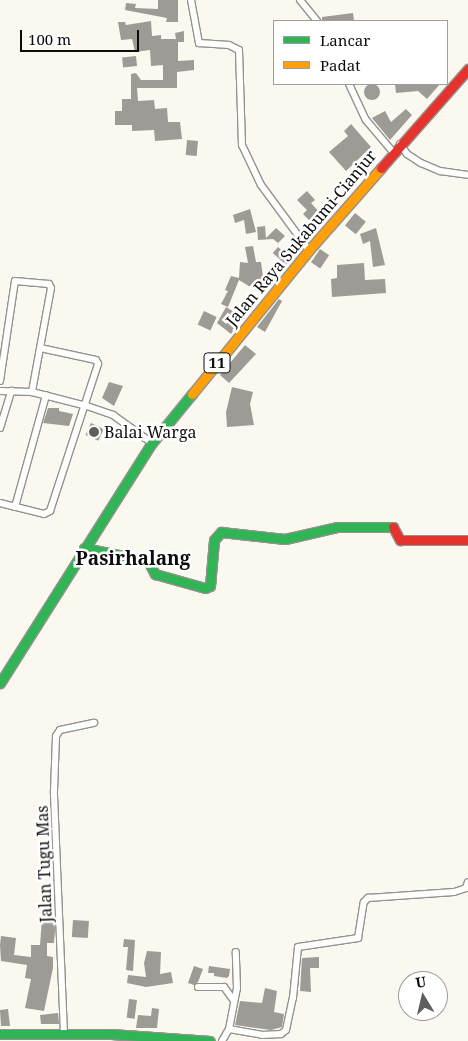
<!DOCTYPE html>
<html>
<head>
<meta charset="utf-8">
<style>
	body { margin:0 }
	#map { position:relative; width:468px; height:1041px; overflow:hidden; background:#fbf8f0; font-family:"Noto Serif",serif }
	div>[style] { position:absolute }
	[style*='--x'] { left:calc(var(--x)*1px); top:calc(var(--y)*1px); width:calc(var(--w)*1px); rotate:calc(var(--a)*1deg) }
	.building>* { inset:0; background:#9e9a96; transform-origin:0 0 }
	.round { border-radius:50% }
	.roads { filter:drop-shadow(1px 0 #94928f) drop-shadow(-1px 0 #94928f) drop-shadow(0 1px #94928f) drop-shadow(0 -1px #94928f) }
	.street>* { height:6px; margin:-3px; padding:0 3px; transform-origin:3px; border-radius:3px; background:#fefefd }
	.fast>* { height:9px; margin:-4.5px; padding:0 4.5px; transform-origin:4.5px; border-radius:4.5px; background:#30b455 }
	.slow>* { height:9px; margin:-4.5px; padding:0 4.5px; transform-origin:4.5px; border-radius:4.5px; background:#ff9f0a }
	.jam>* { height:9px; margin:-4.5px; padding:0 4.5px; transform-origin:4.5px; border-radius:4.5px; background:#e5322d }
	.dots>* { width:14px; height:14px; translate:-50% -50%; box-sizing:border-box; border:2px solid #fff; border-radius:50% }
	span { translate:-50% -50%; white-space:nowrap; text-align:center; line-height:1.15; -webkit-text-stroke:5px #fff; paint-order:stroke }
	.shield-label span { padding:1px 4px; background:#fff; border:1px solid; border-radius:4px; -webkit-text-stroke-width:0 }
	.shield-label { font-size:15px; color:#0c0c0c; font-weight:700 }
	.street-label { font-size:16px; color:#0c0c0c }
	.poi-label { font-size:16px; color:#0c0c0c }
	.left { translate:0 -50%; text-align:left }
	.quarter-label { font-size:19px; color:#0c0c0c; font-weight:700 }
	.legend { position:absolute; left:273px; top:20px; width:175px; height:65px; box-sizing:border-box; background:#fff; border:1px solid #9e9e9e; margin:0; padding:6px 9px; list-style:none; font-size:15px; color:#0c0c0c }
	.legend li { display:flex; align-items:center; gap:10px; height:25px }
	.legend b { width:25px; border:1px solid #9e9e9e }
	.north { position:absolute; left:398px; top:971px; width:50px; height:50px; box-sizing:border-box; background:#fff; border:1px solid #9e9e9e; border-radius:50%; rotate:351deg; font-size:14px; font-weight:700; line-height:20px; text-align:center; color:#0c0c0c }
	.north::after { content:''; display:block; margin:auto; width:18px; height:22px; background:#605f5c; clip-path:polygon(50% 0,100% 100%,50% 72%,0 100%) }
	.scale { position:absolute; left:20px; top:30px; width:119px; height:22px; box-sizing:border-box; border:2px solid #0c0c0c; border-top:0; padding-left:6px; font-size:15px; line-height:18px; white-space:nowrap; color:#0c0c0c; -webkit-text-stroke:4px #fff; paint-order:stroke }
</style>
</head>
<body>
<div id="map">
	<div class="building">
		<i style="clip-path:polygon(158px 0,178px 0,178px 22px,166px 22px,167px 18px,125px 10px,126px 3px,136px 4px,135px 8px,158px 9px)"></i>
		<i style="clip-path:polygon(353px 13px,354px 21px,322px 21px,322px 17px)"></i>
		<i style="clip-path:polygon(151px 21px,152px 36px,161px 35px,161px 39px,176px 39px,175px 33px,184px 31px,184px 42px,178px 42px,178px 61px,194px 60px,194px 70px,177px 72px,177px 88px,137px 88px,138px 101px,154px 100px,155px 109px,167px 108px,168px 122px,180px 122px,182px 139px,155px 141px,154px 130px,132px 131px,132px 125px,115px 125px,115px 111px,122px 111px,122px 99px,131px 99px,131px 74px,136px 73px,141px 80px,163px 80px,163px 65px,151px 66px,150px 50px,135px 52px,132px 39px,121px 40px,118px 22px,125px 22px,126px 25px)"></i>
		<i style="left:136px;top:56px;width:10px;height:14px;rotate:84deg"></i>
		<i style="clip-path:polygon(395px 84px,440px 84px,427px 99px,418px 91px,396px 93px)"></i>
		<i class="round" style="left:364px;top:84px;width:16px;height:16px"></i>
		<i style="clip-path:polygon(406px 109px,412px 115px,390px 140px,372px 118px,385px 111px,391px 122px)"></i>
		<i style="clip-path:polygon(351px 124px,371px 147px,346px 171px,329px 152px,348px 136px,344px 131px)"></i>
		<i style="left:187px;top:140px;width:11px;height:15px;rotate:5deg"></i>
		<i style="clip-path:polygon(307px 191px,315px 200px,311px 203px,320px 213px,310px 221px,303px 214px,307px 210px,297px 200px)"></i>
		<i style="clip-path:polygon(250px 209px,256px 232px,246px 234px,244px 220px,235px 223px,233px 215px)"></i>
		<i style="left:355px;top:213px;width:14px;height:16px;rotate:39deg"></i>
		<i style="clip-path:polygon(265px 226px,266px 238px,276px 228px,285px 236px,278px 243px,273px 239px,258px 240px,257px 227px)"></i>
		<i style="clip-path:polygon(376px 228px,385px 265px,373px 267px,370px 241px,363px 244px,360px 234px)"></i>
		<i style="clip-path:polygon(253px 246px,256px 262px,261px 262px,263px 277px,270px 269px,278px 276px,270px 285px,263px 279px,257px 291px,239px 280px,228px 307px,221px 304px,228px 291px,225px 290px,231px 276px,239px 278px,240px 262px,248px 263px,245px 247px)"></i>
		<i style="left:278px;top:247px;width:18px;height:8px;rotate:41deg"></i>
		<i style="left:320px;top:249px;width:11px;height:16px;rotate:34deg"></i>
		<i style="clip-path:polygon(364px 263px,365px 280px,385px 279px,386px 293px,332px 297px,331px 279px,337px 278px,337px 265px)"></i>
		<i style="clip-path:polygon(279px 299px,282px 301px,265px 332px,257px 327px)"></i>
		<i style="clip-path:polygon(226px 307px,242px 317px,231px 334px,217px 323px)"></i>
		<i style="left:204px;top:311px;width:14px;height:15px;rotate:25deg"></i>
		<i style="clip-path:polygon(245px 345px,256px 354px,229px 383px,220px 375px)"></i>
		<i style="clip-path:polygon(109px 382px,123px 386px,114px 406px,102px 398px)"></i>
		<i style="clip-path:polygon(232px 387px,253px 392px,250px 404px,254px 425px,227px 427px,226px 412px)"></i>
		<i style="clip-path:polygon(48px 408px,59px 408px,59px 411px,73px 414px,69px 426px,43px 423px)"></i>
		<i style="left:91px;top:423px;width:14px;height:13px;rotate:25deg"></i>
		<i style="clip-path:polygon(42px 918px,54px 919px,55px 930px,54px 943px,47px 943px,47px 956px,53px 957px,53px 968px,44px 1011px,25px 1008px,31px 979px,25px 978px,27px 965px,1px 961px,0 945px,1px 936px,16px 938px,14px 955px,31px 957px,31px 945px,40px 945px)"></i>
		<i style="left:73px;top:920px;width:16px;height:17px;rotate:4deg"></i>
		<i style="clip-path:polygon(124px 939px,135px 940px,133px 971px,126px 970px,128px 947px,123px 947px)"></i>
		<i style="clip-path:polygon(147px 951px,161px 952px,160px 974px,171px 972px,173px 983px,146px 987px,127px 983px,128px 975px,146px 977px,144px 963px)"></i>
		<i style="clip-path:polygon(319px 957px,319px 968px,310px 968px,311px 992px,300px 991px,302px 958px)"></i>
		<i style="clip-path:polygon(194px 966px,203px 969px,198px 982px,194px 985px,188px 983px)"></i>
		<i style="clip-path:polygon(209px 966px,230px 969px,229px 976px,227px 978px,214px 976px,214px 973px,208px 973px)"></i>
		<i style="clip-path:polygon(265px 988px,277px 991px,274px 1012px,284px 1014px,282px 1027px,271px 1030px,235px 1025px,240px 1001px,262px 1003px)"></i>
		<i style="left:129px;top:999px;width:8px;height:19px;rotate:7deg"></i>
		<i style="clip-path:polygon(152px 1008px,159px 1009px,157px 1028px,136px 1028px,138px 1015px,151px 1016px)"></i>
		<i style="clip-path:polygon(8px 1009px,10px 1026px,1px 1026px,0 1010px)"></i>
		<i style="clip-path:polygon(58px 1013px,59px 1024px,41px 1024px,40px 1015px)"></i>
	</div>
	<div class="roads">
		<div class="street">
			<i style="--x:191;--y:0;--w:44;--a:79.5"></i>
			<i style="--x:199;--y:43;--w:30;--a:4"></i>
			<i style="--x:229;--y:45;--w:11;--a:27"></i>
			<i style="--x:239;--y:50;--w:95;--a:88.2"></i>
			<i style="--x:242;--y:145;--w:44;--a:64.6"></i>
			<i style="--x:261;--y:185;--w:81;--a:53.6"></i>
			<i style="--x:300;--y:0;--w:27;--a:51"></i>
			<i style="--x:349;--y:84;--w:40;--a:65"></i>
			<i style="--x:366;--y:120;--w:42;--a:49.8"></i>
			<i style="--x:400;--y:144;--w:12;--a:55"></i>
			<i style="--x:407;--y:154;--w:17;--a:33"></i>
			<i style="--x:421;--y:163;--w:21;--a:23"></i>
			<i style="--x:440;--y:171;--w:28;--a:8"></i>
			<i style="--x:0;--y:381;--w:101;--a:-81.5"></i>
			<i style="--x:15;--y:281;--w:34;--a:5"></i>
			<i style="--x:49;--y:284;--w:4;--a:63"></i>
			<i style="--x:51;--y:288;--w:106;--a:100.4"></i>
			<i style="--x:0;--y:391;--w:32;--a:2"></i>
			<i style="--x:32;--y:392;--w:57;--a:14.3"></i>
			<i style="--x:87;--y:406;--w:28;--a:19"></i>
			<i style="--x:113;--y:415;--w:48;--a:35.7"></i>
			<i style="--x:0;--y:428;--w:39;--a:-73"></i>
			<i style="--x:0;--y:503;--w:45;--a:14"></i>
			<i style="--x:44;--y:514;--w:7;--a:-27"></i>
			<i style="--x:50;--y:511;--w:155;--a:-71.9"></i>
			<i style="--x:98;--y:364;--w:4;--a:-117"></i>
			<i style="--x:96;--y:360;--w:57;--a:-167.9"></i>
			<i style="--x:15;--y:507;--w:116;--a:-74.5"></i>
			<i style="--x:198;--y:987;--w:26;--a:0"></i>
			<i style="--x:224;--y:987;--w:17;--a:54"></i>
			<i style="--x:229;--y:1029;--w:42;--a:-79"></i>
			<i style="--x:237;--y:988;--w:36;--a:-92"></i>
			<i style="--x:64;--y:1034;--w:243;--a:-92.4"></i>
			<i style="--x:54;--y:791;--w:55;--a:-87.9"></i>
			<i style="--x:56;--y:736;--w:7;--a:-56"></i>
			<i style="--x:60;--y:730;--w:35;--a:-12"></i>
			<i style="--x:222;--y:1041;--w:14;--a:-60"></i>
			<i style="--x:229;--y:1029;--w:34;--a:10"></i>
			<i style="--x:262;--y:1035;--w:19;--a:-3"></i>
			<i style="--x:281;--y:1034;--w:6;--a:-39"></i>
			<i style="--x:286;--y:1030;--w:33;--a:-78"></i>
			<i style="--x:293;--y:998;--w:51;--a:-84.4"></i>
			<i style="--x:298;--y:947;--w:61;--a:-8.5"></i>
			<i style="--x:358;--y:938;--w:36;--a:-81"></i>
			<i style="--x:364;--y:902;--w:6;--a:-45"></i>
			<i style="--x:368;--y:898;--w:86;--a:-4"></i>
			<i style="--x:454;--y:892;--w:13;--a:-18"></i>
			<i style="--x:466;--y:888;--w:6;--a:-72"></i>
		</div>
		<div class="fast">
			<i style="--x:84;--y:548;--w:65;--a:11.5"></i>
			<i style="--x:148;--y:561;--w:15;--a:62"></i>
			<i style="--x:155;--y:574;--w:52;--a:15.6"></i>
			<i style="--x:205;--y:588;--w:5;--a:-22"></i>
			<i style="--x:210;--y:586;--w:46;--a:-85"></i>
			<i style="--x:214;--y:540;--w:11;--a:-49"></i>
			<i style="--x:221;--y:532;--w:64;--a:6.2"></i>
			<i style="--x:285;--y:539;--w:53;--a:-13"></i>
			<i style="--x:337;--y:527;--w:56;--a:0"></i>
			<i style="--x:0;--y:683;--w:284;--a:-57.7"></i>
			<i style="--x:152;--y:443;--w:63;--a:-50.8"></i>
			<i style="--x:0;--y:1034;--w:111;--a:0"></i>
			<i style="--x:111;--y:1034;--w:99;--a:4"></i>
		</div>
		<div class="slow">
			<i style="--x:192;--y:394;--w:186;--a:-50.9"></i>
			<i style="--x:309;--y:250;--w:109;--a:-48.7"></i>
		</div>
		<div class="jam">
			<i style="--x:381;--y:168;--w:132;--a:-48.7"></i>
			<i style="--x:393;--y:527;--w:15;--a:62"></i>
			<i style="--x:400;--y:540;--w:68;--a:0"></i>
		</div>
	</div>
	<div class="dots">
		<i style="left:94px;top:432px;background:#605f5c"></i>
	</div>
	<div class="shield-label">
		<span style="left:217px;top:363px">11</span>
	</div>
	<div class="street-label">
		<span style="left:301px;top:238px;rotate:-50deg">Jalan Raya Sukabumi-Cianjur</span>
		<span style="left:44px;top:864px;rotate:-92deg">Jalan Tugu Mas</span>
	</div>
	<div class="poi-label">
		<span class="left" style="left:104px;top:432px">Balai Warga</span>
	</div>
	<div class="quarter-label">
		<span style="left:133px;top:559px">Pasirhalang</span>
	</div>
	<ul class="legend">
	<li><b style="height:6px;background:#30b455"></b>Lancar</li>
	<li><b style="height:6px;background:#ff9f0a"></b>Padat</li>
	</ul>
	<div class="north">U</div>
	<div class="scale">100 m</div>
</div>
</body>
</html>
